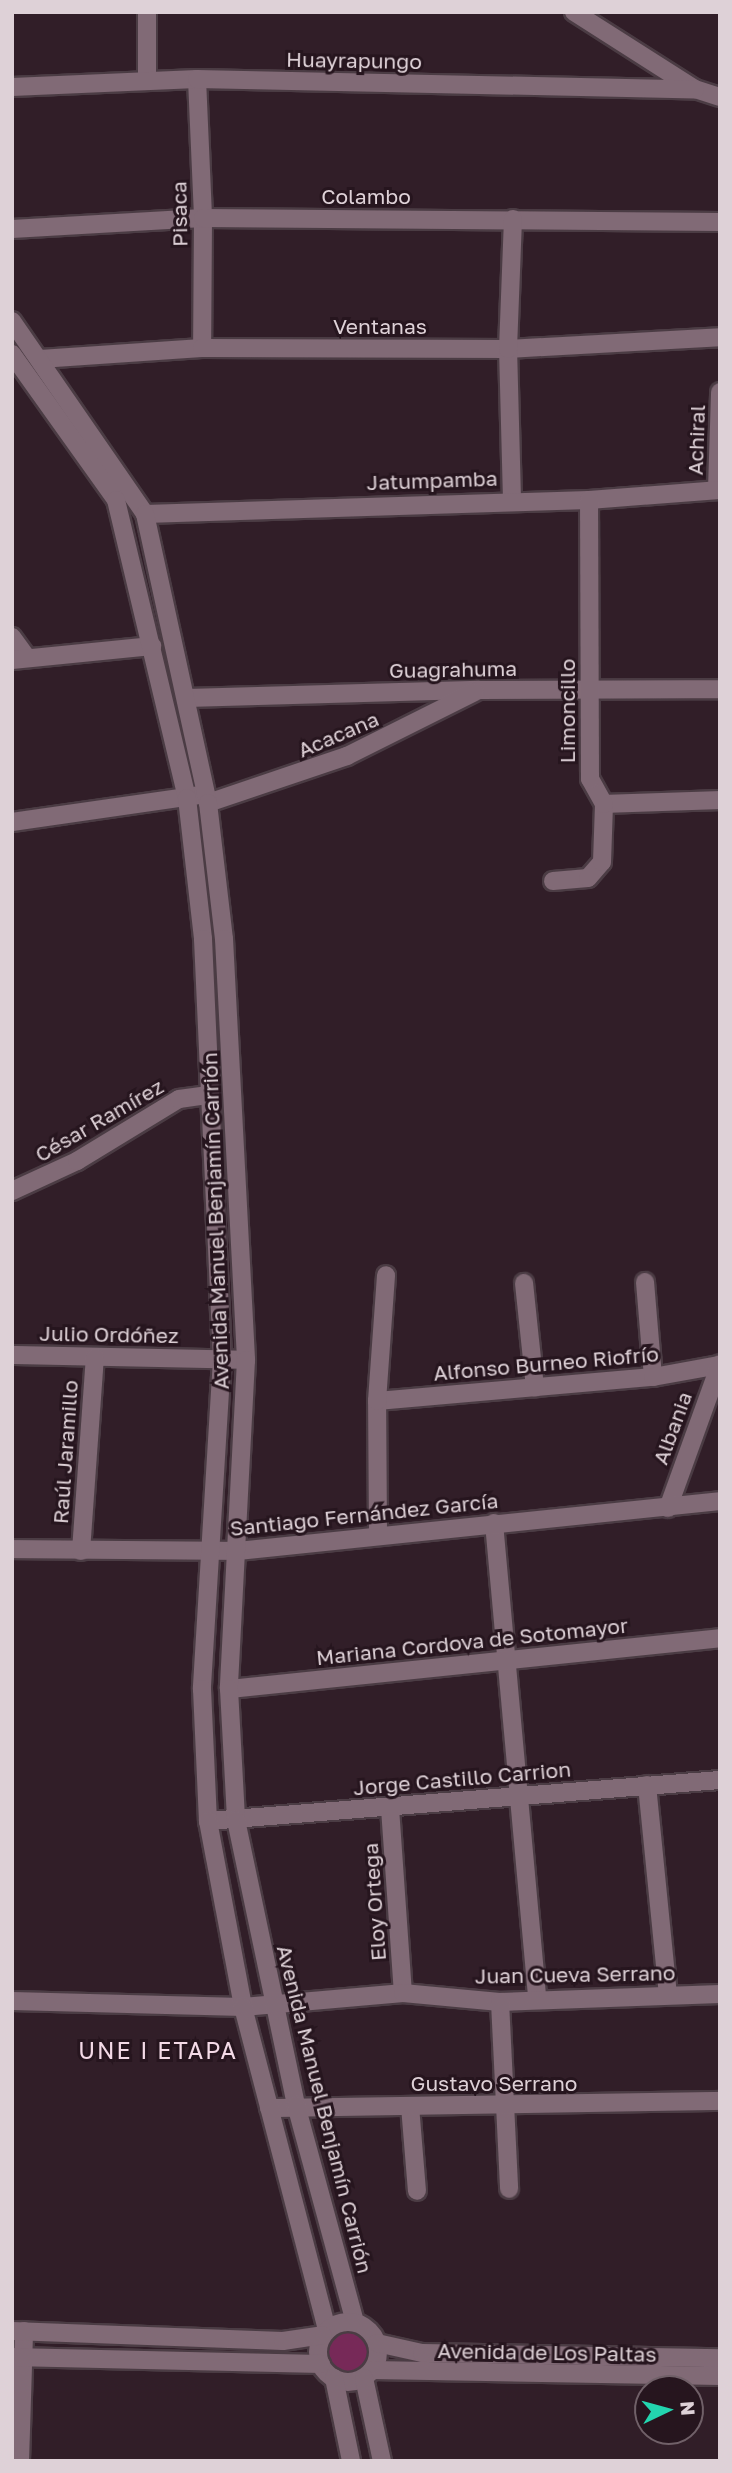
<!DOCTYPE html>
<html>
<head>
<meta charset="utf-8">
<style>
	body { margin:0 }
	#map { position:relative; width:732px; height:2473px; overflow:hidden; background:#311e28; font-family:"Golos Text",sans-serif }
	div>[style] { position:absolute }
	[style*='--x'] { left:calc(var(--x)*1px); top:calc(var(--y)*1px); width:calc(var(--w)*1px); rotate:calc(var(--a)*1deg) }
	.green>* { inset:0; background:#772958 }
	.round { border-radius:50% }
	.roads { filter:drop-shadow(2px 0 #4b3c44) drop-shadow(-2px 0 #4b3c44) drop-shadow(0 2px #4b3c44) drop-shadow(0 -2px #4b3c44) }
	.street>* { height:18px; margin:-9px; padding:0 9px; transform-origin:9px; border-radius:9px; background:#816a76 }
	.secondary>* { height:18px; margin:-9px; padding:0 9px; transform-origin:9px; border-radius:9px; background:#816a76 }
	.secondary>.ring { margin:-9px; padding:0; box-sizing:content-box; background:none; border:18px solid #816a76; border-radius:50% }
	span { translate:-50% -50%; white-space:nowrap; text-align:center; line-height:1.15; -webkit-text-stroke:6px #26151e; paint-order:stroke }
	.street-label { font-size:21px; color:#ded1d7 }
	.neighbourhood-label { font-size:23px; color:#f4dae7; letter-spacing:2px }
	.frame { position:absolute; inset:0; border:14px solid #ded1d7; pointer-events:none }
	.north { position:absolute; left:634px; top:2375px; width:70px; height:70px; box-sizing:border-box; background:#26151e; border:2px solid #706068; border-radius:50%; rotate:85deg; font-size:19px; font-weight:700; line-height:28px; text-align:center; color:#ded1d7 }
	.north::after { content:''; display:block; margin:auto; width:24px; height:32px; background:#23d5af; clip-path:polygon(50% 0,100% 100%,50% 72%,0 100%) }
</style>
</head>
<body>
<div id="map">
	<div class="green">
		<i class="round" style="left:323px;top:2327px;width:48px;height:48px"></i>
	</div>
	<div class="roads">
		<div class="street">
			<i style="--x:147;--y:12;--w:68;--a:90"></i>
			<i style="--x:574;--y:12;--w:143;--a:32.5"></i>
			<i style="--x:695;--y:89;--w:26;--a:18"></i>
			<i style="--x:197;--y:79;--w:139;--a:87.5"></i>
			<i style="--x:203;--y:218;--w:130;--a:90.4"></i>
			<i style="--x:12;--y:87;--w:185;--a:-2.5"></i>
			<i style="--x:197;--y:79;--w:498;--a:1.2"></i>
			<i style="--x:12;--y:229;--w:191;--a:-3.3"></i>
			<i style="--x:203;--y:218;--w:517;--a:0.44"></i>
			<i style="--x:40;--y:359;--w:162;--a:-3.9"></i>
			<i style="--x:202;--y:348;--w:306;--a:0.2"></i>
			<i style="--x:508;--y:349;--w:212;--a:-3.2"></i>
			<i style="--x:717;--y:490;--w:98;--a:-88.2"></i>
			<i style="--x:512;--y:500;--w:151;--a:-91.5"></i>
			<i style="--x:508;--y:349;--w:130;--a:-87.8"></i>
			<i style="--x:145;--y:514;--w:444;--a:-1.8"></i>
			<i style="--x:589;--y:500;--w:131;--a:-4.4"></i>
			<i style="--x:12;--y:637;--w:26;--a:54"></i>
			<i style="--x:12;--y:660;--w:141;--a:-5.7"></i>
			<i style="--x:187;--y:698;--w:292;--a:-1.6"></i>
			<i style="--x:479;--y:690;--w:241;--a:-0.2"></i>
			<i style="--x:208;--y:803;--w:147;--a:-18.7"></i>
			<i style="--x:347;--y:756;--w:143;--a:-26.6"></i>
			<i style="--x:604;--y:804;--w:116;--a:-2"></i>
			<i style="--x:12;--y:822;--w:196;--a:-8.2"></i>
			<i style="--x:553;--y:881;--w:35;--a:-5"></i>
			<i style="--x:588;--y:878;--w:21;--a:-49"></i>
			<i style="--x:602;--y:862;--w:58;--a:-88"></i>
			<i style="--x:604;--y:804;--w:29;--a:-119"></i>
			<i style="--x:590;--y:779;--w:279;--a:-90.2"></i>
			<i style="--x:12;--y:1191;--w:72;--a:-24.8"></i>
			<i style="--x:77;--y:1161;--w:119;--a:-31.3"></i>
			<i style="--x:179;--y:1099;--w:30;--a:-8"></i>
			<i style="--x:645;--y:1282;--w:95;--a:85.2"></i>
			<i style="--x:524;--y:1283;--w:105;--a:84"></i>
			<i style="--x:12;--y:1355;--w:234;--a:1.2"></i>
			<i style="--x:377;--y:1401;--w:277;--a:-5"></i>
			<i style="--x:653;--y:1377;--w:68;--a:-10.2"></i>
			<i style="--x:668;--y:1508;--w:153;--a:-70.1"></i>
			<i style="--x:494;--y:1523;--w:478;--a:84.8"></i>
			<i style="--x:378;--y:1533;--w:132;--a:-90.4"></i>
			<i style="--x:377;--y:1401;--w:126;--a:-85.9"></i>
			<i style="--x:12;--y:1549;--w:225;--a:0.5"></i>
			<i style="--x:237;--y:1551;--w:486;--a:-5.9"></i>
			<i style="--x:81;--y:1551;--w:194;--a:-85.9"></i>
			<i style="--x:229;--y:1689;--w:494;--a:-5.9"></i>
			<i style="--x:647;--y:1785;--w:211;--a:84.3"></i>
			<i style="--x:390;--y:1808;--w:185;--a:86"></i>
			<i style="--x:208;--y:1821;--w:514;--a:-4.58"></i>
			<i style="--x:12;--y:2001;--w:231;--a:1.5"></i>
			<i style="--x:243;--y:2007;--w:161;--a:-5"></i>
			<i style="--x:403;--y:1993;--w:97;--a:5.3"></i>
			<i style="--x:500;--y:2002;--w:220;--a:-2.1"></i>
			<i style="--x:500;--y:2002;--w:187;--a:87.2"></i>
			<i style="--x:410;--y:2106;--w:85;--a:85.3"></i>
			<i style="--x:269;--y:2108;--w:451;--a:-0.9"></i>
			<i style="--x:20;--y:2461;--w:130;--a:-88.2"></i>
		</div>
		<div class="secondary">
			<i style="--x:12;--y:321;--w:234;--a:55.4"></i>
			<i style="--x:145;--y:514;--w:296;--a:77.7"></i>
			<i style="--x:208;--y:803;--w:137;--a:83.3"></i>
			<i style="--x:224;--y:939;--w:422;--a:87"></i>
			<i style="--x:246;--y:1360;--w:329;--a:93"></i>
			<i style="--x:229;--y:1689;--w:131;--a:86.9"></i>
			<i style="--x:236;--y:1820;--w:291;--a:78.1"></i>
			<i style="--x:296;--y:2105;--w:225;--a:74.8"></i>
			<i style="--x:12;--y:354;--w:179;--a:54.5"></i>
			<i style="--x:116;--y:500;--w:306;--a:76.6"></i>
			<i style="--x:187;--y:798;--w:142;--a:83.5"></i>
			<i style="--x:203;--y:939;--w:420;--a:87.4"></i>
			<i style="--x:222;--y:1359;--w:331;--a:93.5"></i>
			<i style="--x:202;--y:1689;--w:132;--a:87.4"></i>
			<i style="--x:208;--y:1821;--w:189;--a:79.3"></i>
			<i style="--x:243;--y:2007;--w:334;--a:75.4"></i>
			<i class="ring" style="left:318px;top:2322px;width:42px;height:42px"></i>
			<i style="--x:12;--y:2331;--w:271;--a:2.1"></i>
			<i style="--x:283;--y:2341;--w:40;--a:-8.5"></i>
			<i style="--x:377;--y:2343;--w:46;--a:12.5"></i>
			<i style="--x:422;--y:2353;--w:298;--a:1"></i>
			<i style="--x:12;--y:2357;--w:309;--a:1.3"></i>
			<i style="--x:372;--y:2370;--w:348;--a:1"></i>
			<i style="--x:334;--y:2378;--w:85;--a:78.4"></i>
			<i style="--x:364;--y:2378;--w:85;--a:77.8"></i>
		</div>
	</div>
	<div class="street-label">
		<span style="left:354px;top:60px;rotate:1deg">Huayrapungo</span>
		<span style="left:366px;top:196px">Colambo</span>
		<span style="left:179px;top:214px;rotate:-91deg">Pisaca</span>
		<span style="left:380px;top:326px">Ventanas</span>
		<span style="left:696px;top:440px;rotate:-88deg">Achiral</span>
		<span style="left:432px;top:480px;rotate:-2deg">Jatumpamba</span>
		<span style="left:453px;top:669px;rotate:-1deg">Guagrahuma</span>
		<span style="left:567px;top:711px;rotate:-90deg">Limoncillo</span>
		<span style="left:338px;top:734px;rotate:-23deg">Acacana</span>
		<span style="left:99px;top:1120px;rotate:-30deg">César Ramírez</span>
		<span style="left:215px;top:1221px;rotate:-92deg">Avenida Manuel Benjamín Carrión</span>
		<span style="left:109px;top:1334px;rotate:1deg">Julio Ordóñez</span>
		<span style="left:546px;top:1363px;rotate:-5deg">Alfonso Burneo Riofrío</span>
		<span style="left:672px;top:1428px;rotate:-70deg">Albania</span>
		<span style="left:65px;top:1452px;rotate:-86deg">Raúl Jaramillo</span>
		<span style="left:364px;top:1514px;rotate:-6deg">Santiago Fernández García</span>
		<span style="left:472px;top:1641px;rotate:-6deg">Mariana Cordova de Sotomayor</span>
		<span style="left:462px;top:1778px;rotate:-5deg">Jorge Castillo Carrion</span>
		<span style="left:374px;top:1902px;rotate:-94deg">Eloy Ortega</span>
		<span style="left:575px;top:1974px;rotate:-1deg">Juan Cueva Serrano</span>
		<span style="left:494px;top:2083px">Gustavo Serrano</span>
		<span style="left:325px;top:2109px;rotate:76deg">Avenida Manuel Benjamín Carrión</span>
		<span style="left:547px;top:2352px;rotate:1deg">Avenida de Los Paltas</span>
	</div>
	<div class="neighbourhood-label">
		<span style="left:158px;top:2050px">UNE I ETAPA</span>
	</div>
	<div class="frame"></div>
	<div class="north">N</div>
</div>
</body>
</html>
